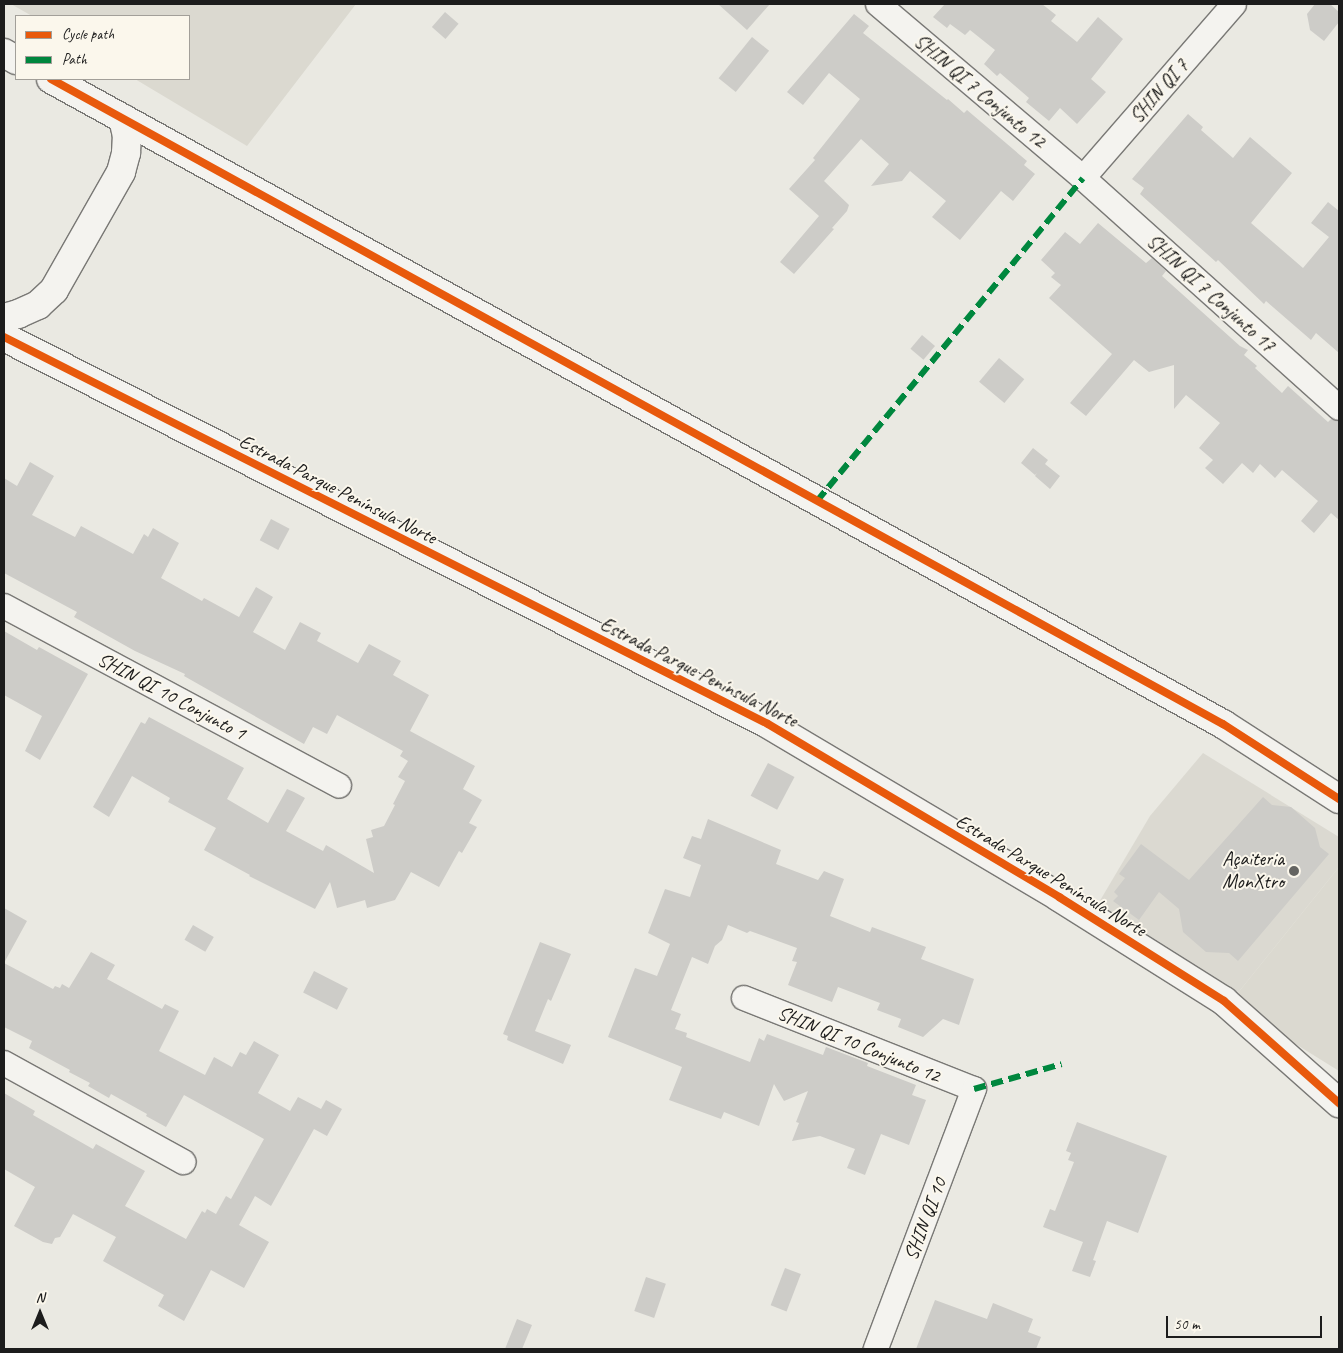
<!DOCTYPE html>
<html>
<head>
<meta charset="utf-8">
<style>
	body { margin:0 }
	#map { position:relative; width:1343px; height:1353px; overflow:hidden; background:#eae9e2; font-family:Caveat,sans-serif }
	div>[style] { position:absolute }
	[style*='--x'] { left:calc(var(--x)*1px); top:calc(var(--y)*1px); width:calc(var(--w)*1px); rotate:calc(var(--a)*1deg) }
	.built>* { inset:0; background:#dbd9d1 }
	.green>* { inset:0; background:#dbd9d0 }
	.building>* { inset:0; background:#cdccc8; transform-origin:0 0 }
	.roads { filter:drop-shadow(1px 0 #797875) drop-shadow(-1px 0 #797875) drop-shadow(0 1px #797875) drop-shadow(0 -1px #797875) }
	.minor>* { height:24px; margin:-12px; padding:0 12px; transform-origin:12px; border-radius:12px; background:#f4f3ef }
	.secondary>* { height:28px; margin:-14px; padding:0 14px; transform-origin:14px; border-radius:14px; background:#f4f3ef }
	.quiet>* { height:6px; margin-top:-3px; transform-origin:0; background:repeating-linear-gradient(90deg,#00873e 0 12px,transparent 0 18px) }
	.cycleway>* { height:8px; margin:-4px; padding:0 4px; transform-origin:4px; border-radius:4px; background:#e8590c }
	.dots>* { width:14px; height:14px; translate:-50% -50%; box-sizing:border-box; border:2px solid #fbf7ec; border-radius:50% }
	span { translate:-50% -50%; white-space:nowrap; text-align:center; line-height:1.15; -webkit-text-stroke:4px #fbf7ec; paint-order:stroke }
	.street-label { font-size:20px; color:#1c1c1c }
	.poi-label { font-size:20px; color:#1c1c1c }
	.right { translate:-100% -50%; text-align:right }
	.frame { position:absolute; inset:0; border:5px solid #1c1c1c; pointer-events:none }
	.legend { position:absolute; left:15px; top:15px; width:175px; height:65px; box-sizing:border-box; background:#fbf7ec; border:1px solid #a29f99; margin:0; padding:6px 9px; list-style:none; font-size:15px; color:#1c1c1c }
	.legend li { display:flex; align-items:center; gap:10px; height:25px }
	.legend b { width:25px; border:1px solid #a29f99 }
	.north { position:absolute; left:15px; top:1288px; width:50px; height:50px; -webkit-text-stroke:4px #fbf7ec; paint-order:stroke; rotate:0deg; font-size:14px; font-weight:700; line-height:20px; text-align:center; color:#1c1c1c }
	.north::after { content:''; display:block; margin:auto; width:18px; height:22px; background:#1c1c1c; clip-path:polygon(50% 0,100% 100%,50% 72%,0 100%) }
	.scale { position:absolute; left:1166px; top:1316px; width:156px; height:22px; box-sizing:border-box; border:2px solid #1c1c1c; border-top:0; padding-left:6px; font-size:15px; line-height:18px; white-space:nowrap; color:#1c1c1c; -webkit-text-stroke:4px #fbf7ec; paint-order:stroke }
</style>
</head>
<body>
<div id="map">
	<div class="built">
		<i style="clip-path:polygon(1203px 753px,1339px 837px,1339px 867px,1233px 999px,1098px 904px,1150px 816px)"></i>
	</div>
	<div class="green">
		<i style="clip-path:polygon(11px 4px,356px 4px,247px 146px,135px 79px,189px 79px,189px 16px,32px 16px)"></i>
		<i style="clip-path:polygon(1339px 867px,1339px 1071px,1294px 1043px,1233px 999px)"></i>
	</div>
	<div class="building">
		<i style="clip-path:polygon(718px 4px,770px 4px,747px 30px)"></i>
		<i style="clip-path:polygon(945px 4px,1042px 4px,1056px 15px,1051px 21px,1077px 42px,1098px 17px,1123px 39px,1091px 79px,1106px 92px,1077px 124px,1060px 108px,1049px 121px,1026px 102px,1029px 98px,1000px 73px,997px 76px,984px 64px,995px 50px,970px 30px,965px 35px,950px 24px,947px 28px,933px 17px)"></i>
		<i style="clip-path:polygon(1315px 4px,1330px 4px,1339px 12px,1339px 22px,1324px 41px,1310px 30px,1307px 14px)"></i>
		<i style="left:445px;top:12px;width:18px;height:20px;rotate:41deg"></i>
		<i style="clip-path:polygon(854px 14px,869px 26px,863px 33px,947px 100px,948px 99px,964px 113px,967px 110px,1027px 161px,1024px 165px,1035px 174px,1013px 201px,1001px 191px,960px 240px,932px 217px,946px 201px,910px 171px,902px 181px,871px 186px,889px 164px,861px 139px,824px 181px,849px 205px,847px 211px,832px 228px,834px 229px,794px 274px,780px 262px,819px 216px,789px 189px,815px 160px,813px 158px,860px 99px,829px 73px,803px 105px,787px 92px)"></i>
		<i style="left:752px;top:37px;width:22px;height:53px;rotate:39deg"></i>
		<i style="clip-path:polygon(1188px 114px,1203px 127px,1201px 130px,1233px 158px,1250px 137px,1292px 173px,1251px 223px,1303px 268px,1329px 237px,1311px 223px,1328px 202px,1339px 211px,1339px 353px,1316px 333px,1311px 340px,1266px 301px,1264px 304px,1218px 260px,1216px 262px,1140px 194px,1144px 188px,1132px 179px)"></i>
		<i style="clip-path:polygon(1098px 223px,1146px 263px,1152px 258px,1166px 271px,1162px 276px,1240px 346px,1248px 350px,1244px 355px,1257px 366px,1255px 368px,1282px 393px,1288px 386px,1328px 422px,1331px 419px,1339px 421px,1339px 520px,1331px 513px,1314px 533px,1301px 521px,1318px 501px,1282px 470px,1275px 478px,1260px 464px,1253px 473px,1242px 463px,1223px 484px,1205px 468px,1213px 460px,1199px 448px,1220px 423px,1186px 395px,1174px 409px,1174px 365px,1149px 372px,1134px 360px,1086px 416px,1070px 403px,1112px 354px,1049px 298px,1061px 285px,1051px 277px,1055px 273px,1041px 260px,1065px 232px,1080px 244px)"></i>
		<i style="left:922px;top:335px;width:17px;height:18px;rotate:40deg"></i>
		<i style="left:999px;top:358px;width:33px;height:31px;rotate:40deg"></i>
		<i style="clip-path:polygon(1033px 448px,1048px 460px,1045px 464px,1060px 476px,1050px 489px,1035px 476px,1037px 473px,1035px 475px,1021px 463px)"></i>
		<i style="clip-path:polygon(30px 462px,54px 476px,32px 515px,75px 537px,81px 526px,133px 554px,144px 534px,148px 537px,153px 528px,179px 543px,161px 578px,202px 601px,204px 598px,239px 617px,256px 587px,273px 597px,253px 632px,285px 650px,300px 622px,321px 633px,317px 641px,358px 663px,369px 644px,401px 661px,393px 675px,429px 695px,410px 731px,475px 766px,463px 789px,482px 800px,469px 823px,477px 827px,462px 853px,459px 851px,439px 887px,411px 872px,395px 900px,367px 908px,365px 900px,337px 908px,330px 882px,315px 909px,249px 876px,250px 875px,204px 850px,216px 828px,168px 802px,170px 798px,132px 776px,109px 817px,93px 807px,141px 722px,145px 724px,149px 717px,244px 768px,227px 799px,268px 823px,287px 789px,294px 792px,305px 798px,286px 831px,323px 851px,326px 845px,374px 873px,366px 839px,373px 837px,371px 830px,384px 826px,395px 805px,393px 804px,405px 781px,398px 777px,408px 761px,400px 756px,403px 751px,337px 715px,327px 734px,313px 727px,304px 744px,184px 676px,185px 674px,135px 651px,74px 617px,77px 612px,4px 573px,4px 478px,17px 486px)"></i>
		<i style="left:271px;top:519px;width:21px;height:24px;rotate:28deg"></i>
		<i style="clip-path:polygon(4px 631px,37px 650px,39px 647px,88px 674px,40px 760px,25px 751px,42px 716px,4px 695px)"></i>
		<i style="left:768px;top:763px;width:30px;height:37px;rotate:28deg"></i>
		<i style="clip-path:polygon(1263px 797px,1272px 805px,1291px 807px,1315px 828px,1320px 847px,1329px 854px,1238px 961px,1229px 953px,1206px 952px,1183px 932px,1179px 909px,1159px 892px,1139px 920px,1113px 901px,1118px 896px,1114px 892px,1125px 878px,1119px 874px,1141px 844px,1189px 880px)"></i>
		<i style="clip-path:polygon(708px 819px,781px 850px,776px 864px,818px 880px,824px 871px,844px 879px,830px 916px,870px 932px,872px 927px,926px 947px,921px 959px,974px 979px,959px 1025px,943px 1019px,923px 1037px,898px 1027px,901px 1019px,877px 1010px,880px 1003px,838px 987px,832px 1002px,788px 985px,797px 962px,792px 961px,797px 948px,750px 931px,747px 933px,728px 925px,722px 940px,715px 946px,708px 964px,692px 957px,671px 1010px,681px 1014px,675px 1029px,687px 1033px,686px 1037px,750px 1062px,759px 1038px,764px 1041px,767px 1034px,823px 1055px,826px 1047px,868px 1063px,867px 1066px,916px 1085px,912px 1095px,926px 1100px,909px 1145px,881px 1134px,865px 1175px,847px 1168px,855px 1149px,820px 1136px,792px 1141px,799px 1123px,796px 1122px,808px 1091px,784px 1101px,774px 1084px,759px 1126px,724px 1112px,721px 1119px,669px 1100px,682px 1067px,608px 1037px,635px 968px,657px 976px,670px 944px,648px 933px,665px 889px,690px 897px,701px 865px,683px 858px,692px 836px,701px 839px)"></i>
		<i style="clip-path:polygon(4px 908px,27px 921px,4px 963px,53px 989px,55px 986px,60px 988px,62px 984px,69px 988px,91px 952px,115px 965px,107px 979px,162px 1009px,165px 1004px,179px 1011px,159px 1051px,205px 1075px,214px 1057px,232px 1067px,240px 1052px,246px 1055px,254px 1041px,279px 1055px,258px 1093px,290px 1111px,298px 1097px,321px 1109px,326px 1100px,342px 1109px,327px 1136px,314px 1129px,271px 1206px,255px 1196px,239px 1225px,269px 1242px,244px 1288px,211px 1270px,184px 1321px,158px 1306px,164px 1295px,103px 1261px,116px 1237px,73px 1214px,60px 1237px,55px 1238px,52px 1244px,43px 1242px,14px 1226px,35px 1187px,4px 1169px,4px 1093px,35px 1111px,33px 1115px,93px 1149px,96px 1144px,145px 1171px,125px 1206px,186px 1239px,202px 1211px,205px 1213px,207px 1209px,216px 1214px,226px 1196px,231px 1199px,264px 1139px,184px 1095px,166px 1127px,146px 1116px,147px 1114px,111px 1094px,109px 1098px,88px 1086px,90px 1083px,69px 1072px,70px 1070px,29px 1048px,32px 1041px,4px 1027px)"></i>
		<i style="left:193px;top:925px;width:24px;height:17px;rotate:30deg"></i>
		<i style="clip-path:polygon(540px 942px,571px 954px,551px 1001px,548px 999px,535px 1031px,571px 1045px,563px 1064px,507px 1040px,508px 1036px,503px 1034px)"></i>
		<i style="left:314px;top:971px;width:38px;height:24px;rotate:27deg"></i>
		<i style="clip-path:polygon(1077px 1122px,1167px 1156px,1138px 1233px,1107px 1221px,1093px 1260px,1096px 1261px,1090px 1277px,1072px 1271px,1083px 1242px,1043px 1227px,1050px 1209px,1055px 1211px,1074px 1162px,1068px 1160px,1071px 1153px,1066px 1151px)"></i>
		<i style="left:785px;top:1268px;width:17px;height:40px;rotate:21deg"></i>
		<i style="left:646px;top:1277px;width:21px;height:36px;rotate:19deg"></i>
		<i style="clip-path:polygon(935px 1300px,987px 1319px,993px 1303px,1033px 1319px,1028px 1332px,1041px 1337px,1036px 1349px,916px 1349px)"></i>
		<i style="clip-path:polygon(517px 1319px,532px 1325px,522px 1349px,505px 1349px)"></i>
	</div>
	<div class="roads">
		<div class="minor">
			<i style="--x:878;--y:4;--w:269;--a:40.3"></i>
			<i style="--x:1083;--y:178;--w:344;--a:41.9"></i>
			<i style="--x:1083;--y:178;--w:230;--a:-49"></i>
			<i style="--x:4;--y:606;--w:380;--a:28.2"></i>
			<i style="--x:744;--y:998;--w:247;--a:21.6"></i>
			<i style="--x:974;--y:1089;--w:278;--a:110.7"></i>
			<i style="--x:4;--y:1063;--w:205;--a:28.9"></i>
		</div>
		<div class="secondary">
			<i style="--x:4;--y:53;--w:14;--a:30"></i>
			<i style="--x:51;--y:79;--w:1338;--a:28.83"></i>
			<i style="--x:1223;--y:724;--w:138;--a:32.9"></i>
			<i style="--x:4;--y:318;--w:15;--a:-16"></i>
			<i style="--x:18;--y:314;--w:22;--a:-24"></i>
			<i style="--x:38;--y:305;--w:22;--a:-43"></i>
			<i style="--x:54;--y:290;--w:136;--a:-60.4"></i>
			<i style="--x:121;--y:172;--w:20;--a:-75"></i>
			<i style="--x:126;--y:153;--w:17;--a:-87"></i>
			<i style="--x:127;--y:136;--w:18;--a:-103"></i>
			<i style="--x:4;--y:337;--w:856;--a:26.86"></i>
			<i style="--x:768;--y:724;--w:339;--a:30.7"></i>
			<i style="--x:1059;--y:897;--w:195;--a:32.2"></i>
			<i style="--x:1224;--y:1001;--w:154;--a:41.6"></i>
		</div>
	</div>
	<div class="quiet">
		<i style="--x:817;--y:501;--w:418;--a:-50.5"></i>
		<i style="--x:974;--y:1089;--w:91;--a:-15.9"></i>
	</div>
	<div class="cycleway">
		<i style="--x:51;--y:79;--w:1338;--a:28.83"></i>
		<i style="--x:1223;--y:724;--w:138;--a:32.9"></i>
		<i style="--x:4;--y:337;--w:856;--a:26.86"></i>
		<i style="--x:768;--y:724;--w:339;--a:30.7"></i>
		<i style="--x:1059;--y:897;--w:195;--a:32.2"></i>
		<i style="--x:1224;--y:1001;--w:154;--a:41.6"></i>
	</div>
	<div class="dots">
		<i style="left:1294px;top:871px;background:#646461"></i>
	</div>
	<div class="street-label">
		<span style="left:980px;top:91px;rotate:40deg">SHIN QI 7 Conjunto 12</span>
		<span style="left:1159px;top:91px;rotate:-49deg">SHIN QI 7</span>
		<span style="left:1211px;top:293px;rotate:42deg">SHIN QI 7 Conjunto 17</span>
		<span style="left:338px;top:489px;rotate:27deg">Estrada Parque Península Norte</span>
		<span style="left:699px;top:672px;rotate:27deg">Estrada Parque Península Norte</span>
		<span style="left:172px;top:696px;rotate:28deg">SHIN QI 10 Conjunto 1</span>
		<span style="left:1051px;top:875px;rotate:31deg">Estrada Parque Península Norte</span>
		<span style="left:859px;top:1044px;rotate:22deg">SHIN QI 10 Conjunto 12</span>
		<span style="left:925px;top:1219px;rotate:-69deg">SHIN QI 10</span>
	</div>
	<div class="poi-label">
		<span class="right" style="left:1284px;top:870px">Açaiteria<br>MonXtro</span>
	</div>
	<div class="frame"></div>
	<ul class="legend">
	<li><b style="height:6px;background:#e8590c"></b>Cycle path</li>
	<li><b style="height:6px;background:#00873e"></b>Path</li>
	</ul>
	<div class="north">N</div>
	<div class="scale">50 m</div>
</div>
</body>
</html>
